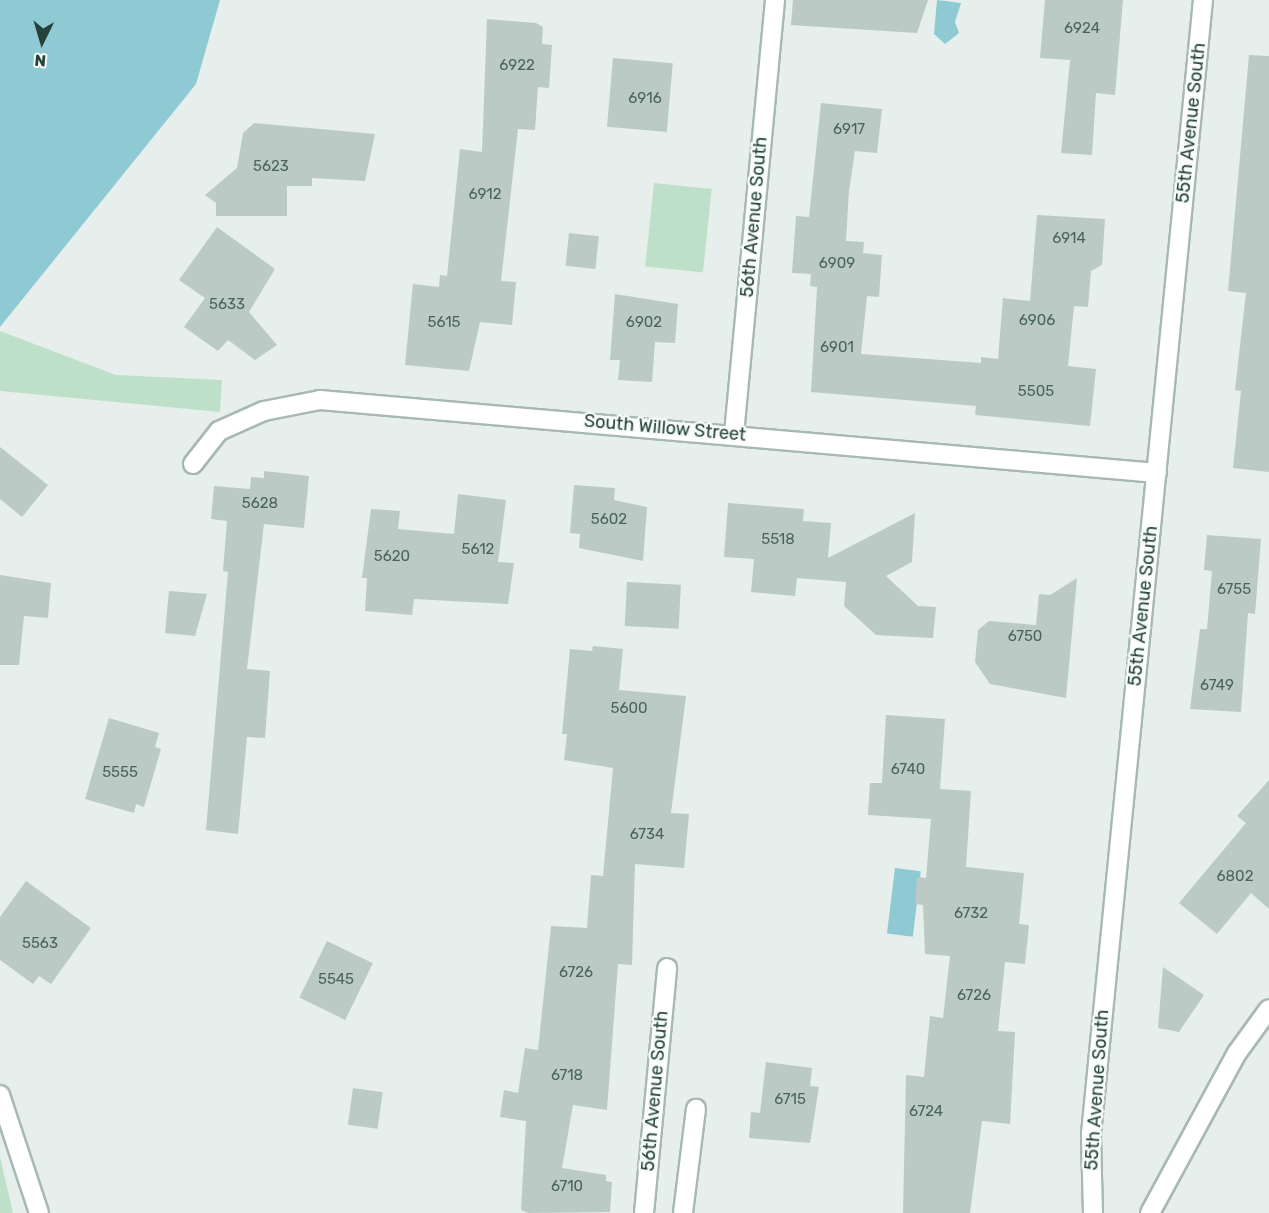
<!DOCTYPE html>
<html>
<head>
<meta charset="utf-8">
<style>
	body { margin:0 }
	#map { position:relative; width:1269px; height:1213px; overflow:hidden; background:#e6efeb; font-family:Rubik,sans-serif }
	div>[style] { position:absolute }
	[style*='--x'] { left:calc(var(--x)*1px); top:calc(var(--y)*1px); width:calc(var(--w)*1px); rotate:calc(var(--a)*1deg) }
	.green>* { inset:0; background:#bfe0c8; transform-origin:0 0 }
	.water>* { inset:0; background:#8ec9d4; transform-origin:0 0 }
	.building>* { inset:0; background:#bbcac4; transform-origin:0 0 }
	.roads { filter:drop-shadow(2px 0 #a8b8b2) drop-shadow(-2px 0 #a8b8b2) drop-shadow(0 2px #a8b8b2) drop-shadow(0 -2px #a8b8b2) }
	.service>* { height:18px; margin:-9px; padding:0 9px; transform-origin:9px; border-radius:9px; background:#fff }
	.minor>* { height:18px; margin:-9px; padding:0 9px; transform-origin:9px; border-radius:9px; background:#fff }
	.secondary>* { height:18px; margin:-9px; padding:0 9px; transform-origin:9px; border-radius:9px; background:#fff }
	span { translate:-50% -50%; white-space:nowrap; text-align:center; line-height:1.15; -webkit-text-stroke:5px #f7fbf9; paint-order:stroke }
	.number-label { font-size:15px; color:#4a645c }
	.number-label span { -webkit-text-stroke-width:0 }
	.street-label { font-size:18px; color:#24423a }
	.north { position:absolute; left:12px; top:12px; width:60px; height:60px; -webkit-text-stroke:4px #f7fbf9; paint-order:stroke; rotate:185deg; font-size:16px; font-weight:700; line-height:24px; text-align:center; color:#24423a }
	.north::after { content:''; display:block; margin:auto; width:21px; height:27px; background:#24423a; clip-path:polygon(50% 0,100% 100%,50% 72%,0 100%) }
</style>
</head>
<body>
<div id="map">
	<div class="green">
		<i style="left:654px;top:183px;width:58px;height:84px;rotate:6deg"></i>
		<i style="clip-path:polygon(0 331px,116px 375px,222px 380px,220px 412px,0 391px)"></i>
		<i style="clip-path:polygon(0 1157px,13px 1213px,0 1213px)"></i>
	</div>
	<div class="water">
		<i style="clip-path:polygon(0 0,220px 0,196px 84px,0 327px)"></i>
		<i style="clip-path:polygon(937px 0,961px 3px,955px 22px,959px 33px,945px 44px,934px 34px)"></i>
		<i style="left:895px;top:868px;width:26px;height:66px;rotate:7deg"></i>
	</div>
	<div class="building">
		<i style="clip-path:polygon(793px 0,928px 0,917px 33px,791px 25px)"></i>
		<i style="clip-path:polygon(1045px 0,1123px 0,1115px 95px,1096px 93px,1092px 155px,1061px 153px,1070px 60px,1040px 58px)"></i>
		<i style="clip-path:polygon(487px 19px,536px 23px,543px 27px,542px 44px,552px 45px,549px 88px,538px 87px,535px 130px,518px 129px,501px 281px,516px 282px,512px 325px,480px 322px,469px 371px,405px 365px,413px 284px,439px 287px,440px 275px,447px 276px,460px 149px,482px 152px)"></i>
		<i style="clip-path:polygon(1249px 55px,1269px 56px,1269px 472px,1233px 468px,1241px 391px,1235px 390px,1246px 293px,1228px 291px)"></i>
		<i style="left:613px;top:58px;width:60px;height:69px;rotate:5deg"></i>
		<i style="clip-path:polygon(821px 103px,882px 109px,877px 153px,855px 151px,849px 191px,846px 241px,864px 242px,863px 253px,882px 255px,879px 297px,867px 296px,861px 354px,981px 363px,981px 357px,998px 359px,1003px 298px,1030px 301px,1037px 215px,1105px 219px,1102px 265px,1091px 271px,1088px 307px,1074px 306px,1068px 366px,1096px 369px,1090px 426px,975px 415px,976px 406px,811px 392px,817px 287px,810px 286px,811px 274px,792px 273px,796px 216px,809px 217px)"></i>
		<i style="clip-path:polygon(254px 123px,375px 134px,365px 181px,312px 178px,312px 186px,287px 186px,287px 216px,216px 216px,216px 203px,205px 195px,237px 168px,243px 133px)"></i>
		<i style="clip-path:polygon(217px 227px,275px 269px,249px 312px,277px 345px,255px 360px,228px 340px,218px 351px,184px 327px,205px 298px,179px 280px)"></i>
		<i style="left:569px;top:233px;width:30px;height:33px;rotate:6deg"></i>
		<i style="clip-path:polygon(615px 294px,678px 304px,675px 343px,655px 342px,652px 382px,618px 380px,620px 360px,610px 360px)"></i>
		<i style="clip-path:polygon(0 447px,48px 485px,22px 517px,0 499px)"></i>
		<i style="clip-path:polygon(264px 471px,309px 476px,304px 528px,264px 524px,247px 669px,270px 671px,265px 738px,247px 737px,238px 834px,206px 830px,228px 572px,223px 571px,227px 521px,211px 519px,214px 486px,250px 489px,251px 477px,264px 478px)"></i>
		<i style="clip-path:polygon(574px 485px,615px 488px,614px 500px,647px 507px,643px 561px,579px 548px,580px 534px,570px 533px)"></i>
		<i style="clip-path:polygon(458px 494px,506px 500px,498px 562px,514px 563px,508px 604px,414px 599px,412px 615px,365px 611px,367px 578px,362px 578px,371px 509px,400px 511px,398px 529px,454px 534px)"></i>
		<i style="clip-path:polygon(728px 503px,804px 509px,803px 521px,831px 523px,828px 558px,915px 513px,912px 562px,886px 576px,918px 606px,936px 607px,933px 638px,876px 635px,844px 606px,846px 582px,797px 578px,795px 596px,751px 592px,754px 559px,724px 557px)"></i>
		<i style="clip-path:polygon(1207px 535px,1261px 539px,1255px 614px,1248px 613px,1241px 712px,1190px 709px,1200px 629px,1207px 629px,1212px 571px,1204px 570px)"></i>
		<i style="clip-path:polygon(0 575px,51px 583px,48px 618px,24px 616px,19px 665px,0 665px)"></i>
		<i style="clip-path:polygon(1077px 578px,1066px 698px,990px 684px,975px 662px,978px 630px,989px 621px,1036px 625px,1039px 594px,1050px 595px)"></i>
		<i style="left:627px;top:582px;width:54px;height:44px;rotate:3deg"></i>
		<i style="clip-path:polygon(169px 591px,207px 594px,195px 636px,165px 633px)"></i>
		<i style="clip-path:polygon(593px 646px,623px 649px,619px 690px,686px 696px,671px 813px,689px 814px,684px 868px,635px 864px,632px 965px,618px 964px,607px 1110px,573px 1105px,562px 1168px,606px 1175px,606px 1181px,612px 1182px,610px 1212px,528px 1213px,521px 1210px,526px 1121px,500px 1117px,504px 1090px,518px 1093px,525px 1048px,538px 1050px,551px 926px,587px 928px,591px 875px,603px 876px,613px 768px,564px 760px,567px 734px,562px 734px,570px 649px,592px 651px)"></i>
		<i style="clip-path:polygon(886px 715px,945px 719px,940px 789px,971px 791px,966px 867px,1024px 873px,1019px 924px,1029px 925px,1025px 964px,1005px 962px,998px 1031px,1015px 1032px,1010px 1124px,982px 1121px,970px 1213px,903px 1213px,906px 1075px,924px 1077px,930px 1016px,943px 1018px,950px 956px,925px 954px,923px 905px,915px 904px,917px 877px,926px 878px,931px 819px,868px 815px,870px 783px,882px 783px)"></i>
		<i style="clip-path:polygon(109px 718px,159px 733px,155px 747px,161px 749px,144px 807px,136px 804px,134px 813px,85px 799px)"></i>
		<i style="clip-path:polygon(1269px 780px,1269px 909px,1251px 893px,1217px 934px,1179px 903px,1246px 823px,1237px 816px)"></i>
		<i style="clip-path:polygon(26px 881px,91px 928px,51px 984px,39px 976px,33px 984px,0 960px,0 917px)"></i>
		<i style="left:327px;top:941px;width:51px;height:63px;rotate:26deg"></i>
		<i style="clip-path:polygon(1163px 967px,1204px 995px,1179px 1032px,1158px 1028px)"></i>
		<i style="clip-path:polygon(766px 1062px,812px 1068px,810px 1086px,819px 1087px,810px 1143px,749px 1138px,751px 1112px,760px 1113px)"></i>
		<i style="left:353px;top:1088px;width:30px;height:37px;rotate:8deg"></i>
	</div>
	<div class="roads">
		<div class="service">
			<i style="--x:683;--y:1213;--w:105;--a:-82.9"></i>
		</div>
		<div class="minor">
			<i style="--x:734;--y:434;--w:436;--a:-84.6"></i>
			<i style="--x:193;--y:464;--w:42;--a:-51.8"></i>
			<i style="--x:219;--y:431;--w:49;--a:-24"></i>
			<i style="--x:264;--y:411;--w:57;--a:-11.1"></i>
			<i style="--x:320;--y:400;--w:840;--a:4.98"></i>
			<i style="--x:0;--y:1095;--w:124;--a:71.7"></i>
			<i style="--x:644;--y:1213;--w:246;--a:-84.6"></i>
			<i style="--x:1093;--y:1213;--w:79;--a:-91.5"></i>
			<i style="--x:1091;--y:1134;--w:1140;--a:-84.36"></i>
		</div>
		<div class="secondary">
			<i style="--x:1150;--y:1213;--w:182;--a:-61.5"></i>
			<i style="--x:1237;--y:1053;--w:54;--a:-54"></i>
		</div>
	</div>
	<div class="number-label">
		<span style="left:1082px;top:29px">6924</span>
		<span style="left:517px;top:66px">6922</span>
		<span style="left:645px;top:99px">6916</span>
		<span style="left:849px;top:130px">6917</span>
		<span style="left:271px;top:167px">5623</span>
		<span style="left:485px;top:195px">6912</span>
		<span style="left:1069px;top:239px">6914</span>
		<span style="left:837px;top:264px">6909</span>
		<span style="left:227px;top:305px">5633</span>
		<span style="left:1037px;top:321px">6906</span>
		<span style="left:444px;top:323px">5615</span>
		<span style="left:644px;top:323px">6902</span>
		<span style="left:837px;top:348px">6901</span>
		<span style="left:1036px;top:392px">5505</span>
		<span style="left:260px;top:504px">5628</span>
		<span style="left:609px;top:520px">5602</span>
		<span style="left:778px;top:540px">5518</span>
		<span style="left:478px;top:550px">5612</span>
		<span style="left:392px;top:557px">5620</span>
		<span style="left:1234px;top:590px">6755</span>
		<span style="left:1025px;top:637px">6750</span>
		<span style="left:1217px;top:686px">6749</span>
		<span style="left:629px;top:709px">5600</span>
		<span style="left:908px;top:770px">6740</span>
		<span style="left:120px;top:773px">5555</span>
		<span style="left:647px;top:835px">6734</span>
		<span style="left:1235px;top:877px">6802</span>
		<span style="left:971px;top:914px">6732</span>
		<span style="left:40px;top:944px">5563</span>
		<span style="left:576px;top:973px">6726</span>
		<span style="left:336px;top:980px">5545</span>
		<span style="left:974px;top:996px">6726</span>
		<span style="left:567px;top:1076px">6718</span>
		<span style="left:790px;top:1100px">6715</span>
		<span style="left:926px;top:1112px">6724</span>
		<span style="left:567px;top:1187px">6710</span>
	</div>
	<div class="street-label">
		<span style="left:1191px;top:123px;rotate:-84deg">55th Avenue South</span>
		<span style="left:754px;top:217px;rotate:-85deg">56th Avenue South</span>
		<span style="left:665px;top:428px;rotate:5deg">South Willow Street</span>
		<span style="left:1143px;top:606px;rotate:-84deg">55th Avenue South</span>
		<span style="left:1097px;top:1090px;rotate:-86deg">55th Avenue South</span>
		<span style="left:655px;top:1091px;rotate:-85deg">56th Avenue South</span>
	</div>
	<div class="north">N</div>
</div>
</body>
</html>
